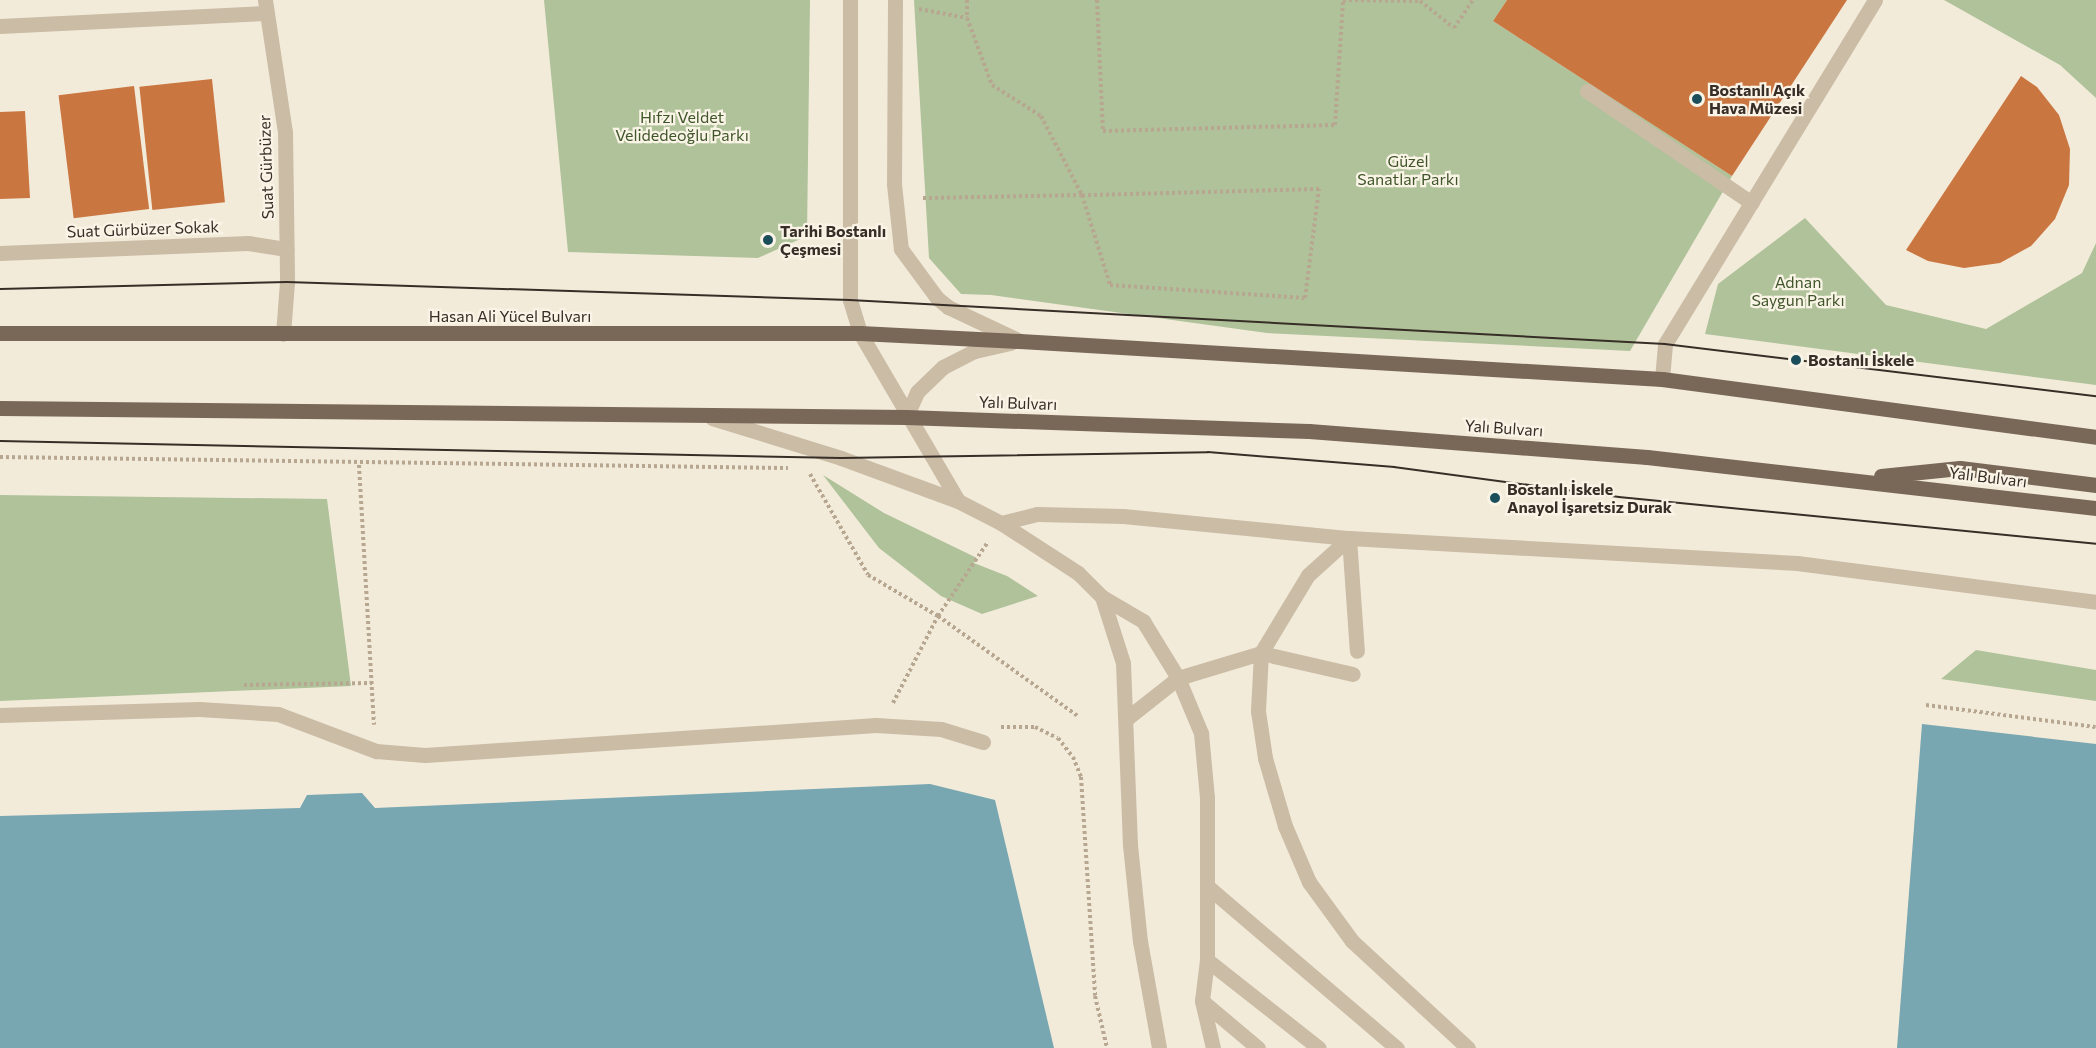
<!DOCTYPE html>
<html>
<head>
<meta charset="utf-8">
<style>
	body { margin:0 }
	#map { position:relative; width:2096px; height:1048px; overflow:hidden; background:#f3ebda; font-family:Commissioner,sans-serif }
	div>[style] { position:absolute }
	[style*='--x'] { left:calc(var(--x)*1px); top:calc(var(--y)*1px); width:calc(var(--w)*1px); rotate:calc(var(--a)*1deg) }
	.green>* { inset:0; background:#afc29a }
	.water>* { inset:0; background:#78a6b1 }
	.building>* { inset:0; background:#ca7641; transform-origin:0 0 }
	.path>* { height:4px; margin-top:-2px; transform-origin:0; background:repeating-linear-gradient(90deg,#b7a690 0 3px,transparent 0 6px) }
	.minor>* { height:15px; margin:-7.5px; padding:0 7.5px; transform-origin:7.5px; border-radius:7.5px; background:#cbbca6 }
	.major>* { height:15px; margin:-7.5px; padding:0 7.5px; transform-origin:7.5px; border-radius:7.5px; background:#796858 }
	.tram>* { height:1.5px; margin:-0.75px; padding:0 0.75px; transform-origin:0.75px; border-radius:0.75px; background:#372e27 }
	.dots>* { width:16px; height:16px; translate:-50% -50%; box-sizing:border-box; border:3px solid #faf4e7; border-radius:50% }
	span { translate:-50% -50%; white-space:nowrap; text-align:center; line-height:1.15; -webkit-text-stroke:4.5px #faf4e7; paint-order:stroke }
	.poi-label { font-size:16px; color:#372e27; font-weight:700 }
	.left { translate:0 -50%; text-align:left }
	.park-label { font-size:16px; color:#40562a }
	.street-label { font-size:16px; color:#372e27 }
</style>
</head>
<body>
<div id="map">
	<div class="green">
		<i style="clip-path:polygon(544px 0,810px 0,807px 236px,758px 258px,568px 252px)"></i>
		<i style="clip-path:polygon(914px 0,1507px 0,1493px 21px,1732px 176px,1630px 351px,1267px 333px,991px 295px,961px 294px,929px 258px)"></i>
		<i style="clip-path:polygon(1944px 0,2096px 0,2096px 98px,2060px 65px)"></i>
		<i style="clip-path:polygon(1805px 218px,1886px 305px,1986px 329px,2082px 273px,2096px 243px,2096px 385px,1705px 334px,1718px 284px)"></i>
		<i style="clip-path:polygon(823px 475px,884px 513px,977px 558px,974px 563px,1007px 576px,1038px 596px,982px 614px,941px 596px,879px 548px)"></i>
		<i style="clip-path:polygon(0 495px,327px 499px,351px 686px,0 701px)"></i>
		<i style="clip-path:polygon(1976px 650px,2096px 670px,2096px 701px,1941px 679px)"></i>
	</div>
	<div class="water">
		<i style="clip-path:polygon(1922px 724px,2096px 744px,2096px 1048px,1897px 1048px)"></i>
		<i style="clip-path:polygon(930px 784px,995px 800px,1054px 1048px,0 1048px,0 816px,300px 808px,307px 795px,362px 793px,375px 808px)"></i>
	</div>
	<div class="building">
		<i style="clip-path:polygon(1507px 0,1847px 0,1732px 176px,1493px 21px)"></i>
		<i style="clip-path:polygon(2021px 76px,2037px 87px,2059px 115px,2070px 149px,2069px 185px,2055px 219px,2031px 246px,2000px 263px,1964px 268px,1928px 261px,1906px 250px)"></i>
		<i style="left:212px;top:79px;width:124px;height:73px;rotate:84deg"></i>
		<i style="left:134px;top:86px;width:124px;height:76px;rotate:83deg"></i>
		<i style="clip-path:polygon(25px 111px,30px 198px,0 199px,0 112px)"></i>
	</div>
	<div class="path">
		<i style="--x:967;--y:0;--w:18;--a:90"></i>
		<i style="--x:1097;--y:0;--w:131;--a:87.4"></i>
		<i style="--x:1103;--y:131;--w:232;--a:-1.5"></i>
		<i style="--x:1335;--y:125;--w:125;--a:-86.3"></i>
		<i style="--x:1343;--y:0;--w:77;--a:0.7"></i>
		<i style="--x:1420;--y:1;--w:43;--a:38.5"></i>
		<i style="--x:1454;--y:28;--w:34;--a:-56"></i>
		<i style="--x:919;--y:9;--w:49;--a:10.6"></i>
		<i style="--x:967;--y:18;--w:72;--a:69.5"></i>
		<i style="--x:992;--y:85;--w:58;--a:32.3"></i>
		<i style="--x:1041;--y:116;--w:89;--a:62.6"></i>
		<i style="--x:1082;--y:195;--w:94;--a:72.7"></i>
		<i style="--x:1110;--y:285;--w:195;--a:3.8"></i>
		<i style="--x:1305;--y:298;--w:110;--a:-82.7"></i>
		<i style="--x:1319;--y:189;--w:237;--a:178.5"></i>
		<i style="--x:1082;--y:195;--w:156;--a:178.9"></i>
		<i style="--x:926;--y:198;--w:6;--a:180"></i>
		<i style="--x:0;--y:457;--w:788;--a:0.8"></i>
		<i style="--x:359;--y:465;--w:260;--a:86.7"></i>
		<i style="--x:810;--y:474;--w:116;--a:60.1"></i>
		<i style="--x:868;--y:575;--w:81;--a:30.4"></i>
		<i style="--x:938;--y:616;--w:173;--a:35.6"></i>
		<i style="--x:244;--y:685;--w:128;--a:-0.9"></i>
		<i style="--x:893;--y:703;--w:98;--a:-62.7"></i>
		<i style="--x:938;--y:616;--w:89;--a:-56"></i>
		<i style="--x:1926;--y:705;--w:171;--a:7.4"></i>
		<i style="--x:1001;--y:727;--w:34;--a:0"></i>
		<i style="--x:1035;--y:727;--w:25;--a:26"></i>
		<i style="--x:1058;--y:738;--w:24;--a:52"></i>
		<i style="--x:1073;--y:757;--w:22;--a:68"></i>
		<i style="--x:1081;--y:777;--w:219;--a:86.3"></i>
		<i style="--x:1095;--y:996;--w:53;--a:77"></i>
	</div>
	<div class="minor">
		<i style="--x:265;--y:0;--w:134;--a:81.4"></i>
		<i style="--x:285;--y:132;--w:150;--a:89.2"></i>
		<i style="--x:287;--y:282;--w:52;--a:94.4"></i>
		<i style="--x:850;--y:0;--w:300;--a:90"></i>
		<i style="--x:850;--y:300;--w:34;--a:73"></i>
		<i style="--x:860;--y:333;--w:194;--a:59.7"></i>
		<i style="--x:958;--y:501;--w:48;--a:27.1"></i>
		<i style="--x:1001;--y:523;--w:92;--a:33"></i>
		<i style="--x:1078;--y:573;--w:34;--a:45"></i>
		<i style="--x:1102;--y:597;--w:48;--a:30.3"></i>
		<i style="--x:1143;--y:621;--w:67;--a:58.4"></i>
		<i style="--x:1178;--y:678;--w:60;--a:67.3"></i>
		<i style="--x:1201;--y:733;--w:65;--a:84.7"></i>
		<i style="--x:1207;--y:798;--w:162;--a:90"></i>
		<i style="--x:1207;--y:960;--w:41;--a:97"></i>
		<i style="--x:1202;--y:1001;--w:48;--a:76.8"></i>
		<i style="--x:895;--y:0;--w:184;--a:90.3"></i>
		<i style="--x:894;--y:184;--w:65;--a:83.9"></i>
		<i style="--x:901;--y:249;--w:61;--a:53.7"></i>
		<i style="--x:937;--y:298;--w:14;--a:39"></i>
		<i style="--x:948;--y:307;--w:80;--a:25.3"></i>
		<i style="--x:0;--y:26;--w:267;--a:-2.8"></i>
		<i style="--x:1587;--y:91;--w:199;--a:34.2"></i>
		<i style="--x:0;--y:253;--w:248;--a:-2.3"></i>
		<i style="--x:248;--y:243;--w:39;--a:9"></i>
		<i style="--x:1662;--y:379;--w:35;--a:-85"></i>
		<i style="--x:1665;--y:344;--w:403;--a:-58.6"></i>
		<i style="--x:906;--y:417;--w:27;--a:-66"></i>
		<i style="--x:917;--y:392;--w:36;--a:-44"></i>
		<i style="--x:943;--y:367;--w:36;--a:-27"></i>
		<i style="--x:975;--y:351;--w:37;--a:-13"></i>
		<i style="--x:712;--y:418;--w:135;--a:17.2"></i>
		<i style="--x:841;--y:458;--w:125;--a:20.2"></i>
		<i style="--x:1001;--y:523;--w:37;--a:-14"></i>
		<i style="--x:1037;--y:514;--w:86;--a:1.3"></i>
		<i style="--x:1123;--y:516;--w:227;--a:5.6"></i>
		<i style="--x:1349;--y:538;--w:449;--a:3.2"></i>
		<i style="--x:1797;--y:563;--w:302;--a:7.4"></i>
		<i style="--x:1349;--y:538;--w:55;--a:137.9"></i>
		<i style="--x:1308;--y:575;--w:91;--a:121.1"></i>
		<i style="--x:1261;--y:653;--w:58;--a:93"></i>
		<i style="--x:1258;--y:711;--w:48;--a:81.5"></i>
		<i style="--x:1265;--y:758;--w:71;--a:73.6"></i>
		<i style="--x:1285;--y:826;--w:61;--a:66.8"></i>
		<i style="--x:1309;--y:882;--w:73;--a:53.9"></i>
		<i style="--x:1352;--y:941;--w:158;--a:42.7"></i>
		<i style="--x:1349;--y:538;--w:113;--a:86"></i>
		<i style="--x:1102;--y:597;--w:69;--a:72.3"></i>
		<i style="--x:1123;--y:663;--w:182;--a:87.8"></i>
		<i style="--x:1130;--y:845;--w:97;--a:84.1"></i>
		<i style="--x:1140;--y:941;--w:109;--a:79.9"></i>
		<i style="--x:0;--y:715;--w:199;--a:-1.7"></i>
		<i style="--x:199;--y:709;--w:79;--a:3.6"></i>
		<i style="--x:278;--y:714;--w:105;--a:20.7"></i>
		<i style="--x:376;--y:751;--w:49;--a:4.7"></i>
		<i style="--x:425;--y:755;--w:452;--a:-3.8"></i>
		<i style="--x:876;--y:725;--w:65;--a:3.5"></i>
		<i style="--x:941;--y:729;--w:44;--a:17.2"></i>
		<i style="--x:1126;--y:719;--w:66;--a:-38.3"></i>
		<i style="--x:1178;--y:678;--w:87;--a:-16.8"></i>
		<i style="--x:1261;--y:653;--w:94;--a:12.9"></i>
		<i style="--x:1207;--y:886;--w:250;--a:40.5"></i>
		<i style="--x:1207;--y:960;--w:142;--a:38.2"></i>
		<i style="--x:1202;--y:1001;--w:73;--a:40"></i>
	</div>
	<div class="major">
		<i style="--x:0;--y:333;--w:860;--a:0"></i>
		<i style="--x:860;--y:333;--w:160;--a:2.9"></i>
		<i style="--x:1020;--y:341;--w:643;--a:3.39"></i>
		<i style="--x:1662;--y:379;--w:438;--a:7.6"></i>
		<i style="--x:0;--y:408;--w:906;--a:0.57"></i>
		<i style="--x:906;--y:417;--w:403;--a:2"></i>
		<i style="--x:1309;--y:431;--w:339;--a:4.4"></i>
		<i style="--x:1647;--y:457;--w:452;--a:6.5"></i>
		<i style="--x:1881;--y:476;--w:79;--a:-5.8"></i>
		<i style="--x:1960;--y:468;--w:137;--a:7.1"></i>
	</div>
	<div class="tram">
		<i style="--x:0;--y:289;--w:287;--a:-1.4"></i>
		<i style="--x:287;--y:282;--w:563;--a:1.83"></i>
		<i style="--x:850;--y:300;--w:816;--a:3.09"></i>
		<i style="--x:1665;--y:344;--w:434;--a:6.9"></i>
		<i style="--x:0;--y:441;--w:841;--a:1.16"></i>
		<i style="--x:841;--y:458;--w:367;--a:-0.9"></i>
		<i style="--x:1208;--y:452;--w:187;--a:4.6"></i>
		<i style="--x:1394;--y:467;--w:227;--a:7.6"></i>
		<i style="--x:1619;--y:497;--w:479;--a:5.6"></i>
	</div>
	<div class="dots">
		<i style="left:1697px;top:99px;background:#1b4d5a"></i>
		<i style="left:768px;top:240px;background:#1b4d5a"></i>
		<i style="left:1796px;top:360px;background:#1b4d5a"></i>
		<i style="left:1495px;top:498px;background:#1b4d5a"></i>
	</div>
	<div class="poi-label">
		<span class="left" style="left:1709px;top:99px">Bostanlı Açık<br>Hava Müzesi</span>
		<span class="left" style="left:780px;top:240px">Tarihi Bostanlı<br>Çeşmesi</span>
		<span class="left" style="left:1808px;top:360px">Bostanlı İskele</span>
		<span class="left" style="left:1507px;top:498px">Bostanlı İskele<br>Anayol İşaretsiz Durak</span>
	</div>
	<div class="park-label">
		<span style="left:682px;top:126px">Hıfzı Veldet<br>Velidedeoğlu Parkı</span>
		<span style="left:1408px;top:170px">Güzel<br>Sanatlar Parkı</span>
		<span style="left:1798px;top:291px">Adnan<br>Saygun Parkı</span>
	</div>
	<div class="street-label">
		<span style="left:266px;top:167px;rotate:-92deg">Suat Gürbüzer</span>
		<span style="left:143px;top:229px;rotate:-2deg">Suat Gürbüzer Sokak</span>
		<span style="left:510px;top:316px">Hasan Ali Yücel Bulvarı</span>
		<span style="left:1018px;top:403px;rotate:2deg">Yalı Bulvarı</span>
		<span style="left:1504px;top:428px;rotate:4deg">Yalı Bulvarı</span>
		<span style="left:1988px;top:477px;rotate:7deg">Yalı Bulvarı</span>
	</div>
</div>
</body>
</html>
